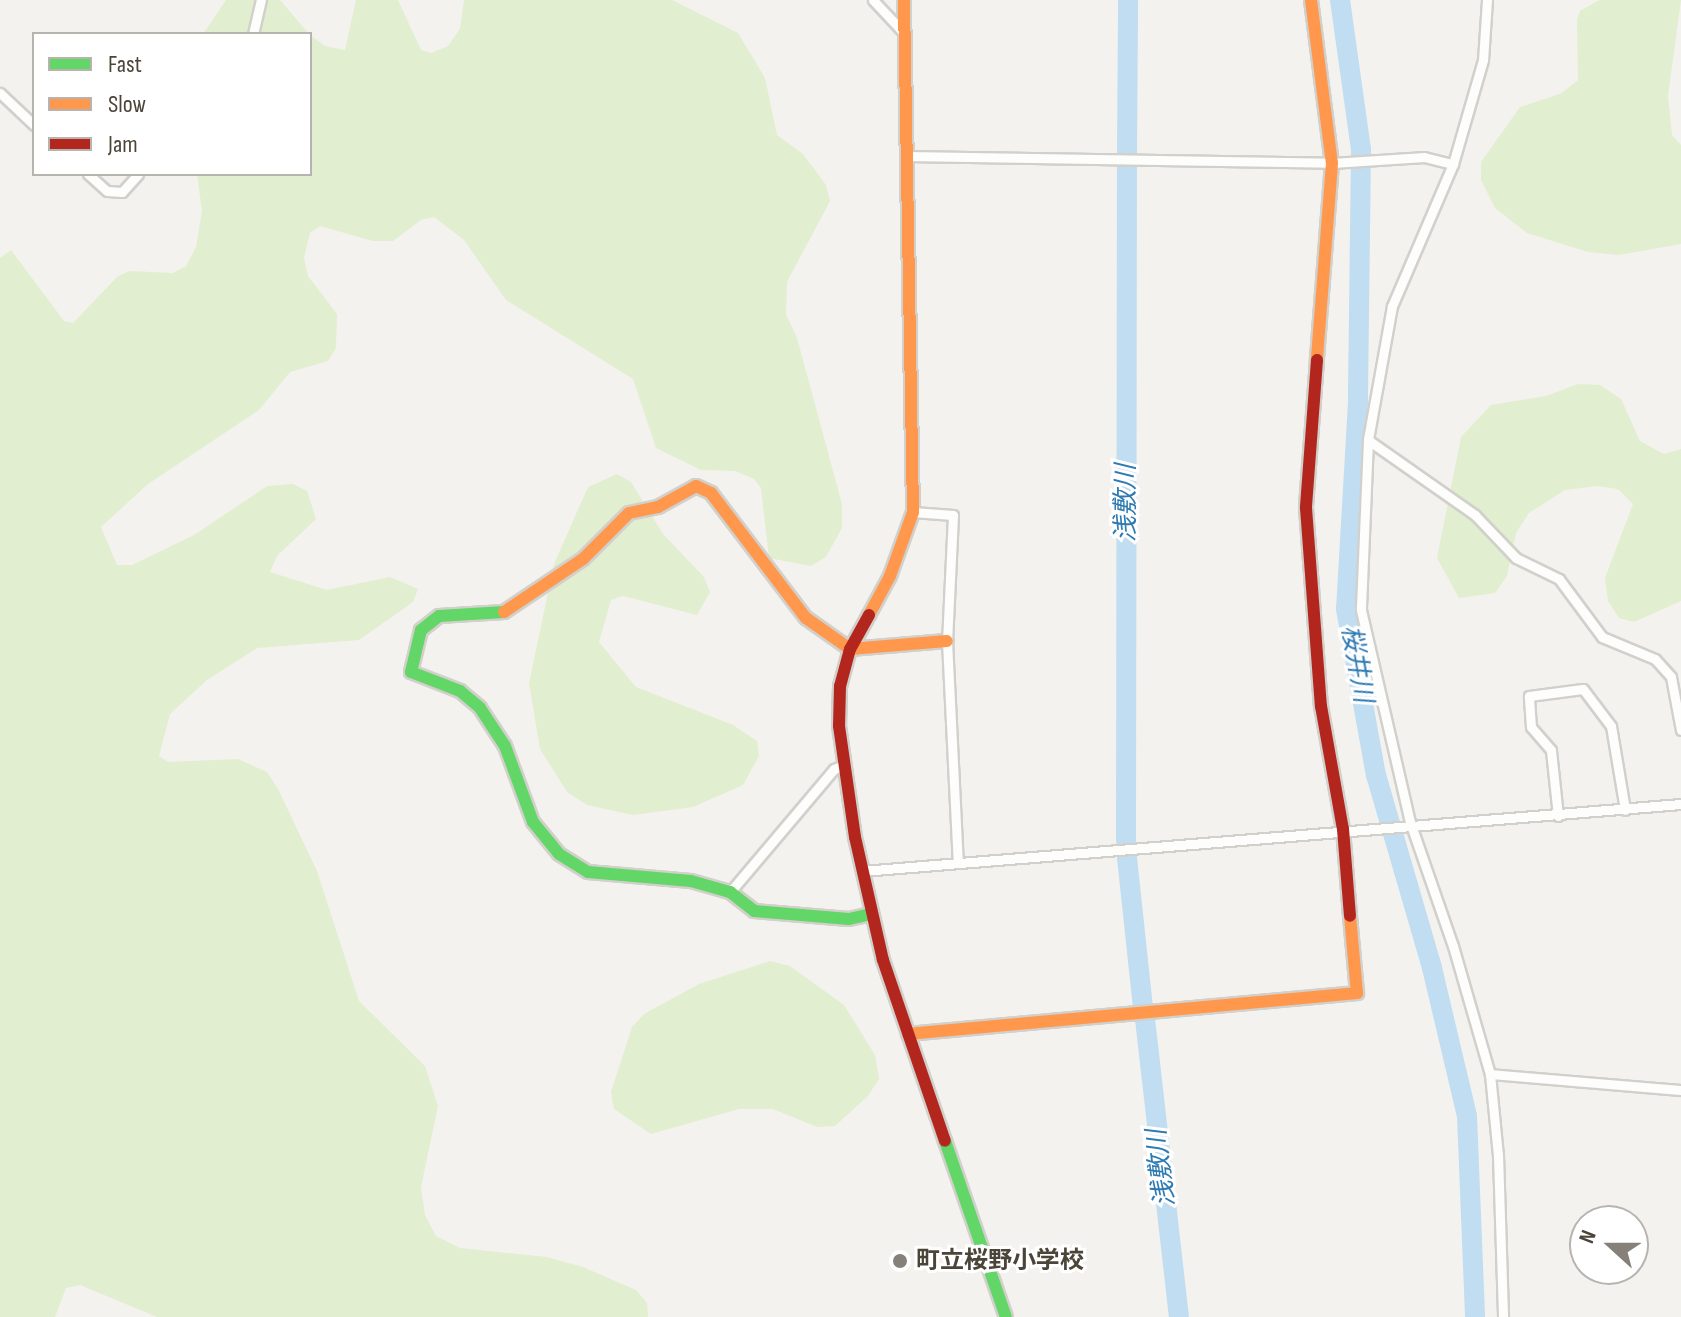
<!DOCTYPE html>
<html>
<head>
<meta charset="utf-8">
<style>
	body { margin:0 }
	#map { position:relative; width:1681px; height:1317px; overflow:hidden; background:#f4f2ee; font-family:"Sofia Sans Condensed","Noto Sans JP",sans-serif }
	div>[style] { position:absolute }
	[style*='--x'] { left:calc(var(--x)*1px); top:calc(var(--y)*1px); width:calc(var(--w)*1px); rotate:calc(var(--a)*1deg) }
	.green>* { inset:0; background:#e1eecf }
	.river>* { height:20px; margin:-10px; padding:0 10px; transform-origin:10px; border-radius:10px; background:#c0ddf1 }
	.roads { filter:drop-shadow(2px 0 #d2d0cb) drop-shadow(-2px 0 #d2d0cb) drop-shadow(0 2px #d2d0cb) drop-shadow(0 -2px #d2d0cb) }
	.street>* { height:9px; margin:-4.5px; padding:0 4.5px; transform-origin:4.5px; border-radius:4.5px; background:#fdfdfc }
	.fast>* { height:12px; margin:-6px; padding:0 6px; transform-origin:6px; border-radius:6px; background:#63d668 }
	.slow>* { height:12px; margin:-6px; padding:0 6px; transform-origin:6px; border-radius:6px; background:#ff974d }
	.jam>* { height:12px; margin:-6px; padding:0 6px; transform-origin:6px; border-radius:6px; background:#b3261e }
	.dots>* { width:22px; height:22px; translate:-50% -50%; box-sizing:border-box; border:4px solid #fff; border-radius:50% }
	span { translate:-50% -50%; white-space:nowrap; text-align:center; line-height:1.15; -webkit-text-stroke:6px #fff; paint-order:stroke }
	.poi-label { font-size:24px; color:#4b4439; font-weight:700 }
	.left { translate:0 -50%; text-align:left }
	.water-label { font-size:26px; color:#2e7ab2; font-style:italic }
	.legend { position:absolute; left:32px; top:32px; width:280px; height:144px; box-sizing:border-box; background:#fff; border:2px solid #b7b4b0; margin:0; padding:10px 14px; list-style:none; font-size:24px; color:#4b4439 }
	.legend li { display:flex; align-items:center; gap:16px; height:40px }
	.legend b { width:40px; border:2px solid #b7b4b0 }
	.north { position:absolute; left:1569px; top:1205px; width:80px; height:80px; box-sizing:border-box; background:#fff; border:2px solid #b7b4b0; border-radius:50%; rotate:291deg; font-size:22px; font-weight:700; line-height:32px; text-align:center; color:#4b4439 }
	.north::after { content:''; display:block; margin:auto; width:28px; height:36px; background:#868178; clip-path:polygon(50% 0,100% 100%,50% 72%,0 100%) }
</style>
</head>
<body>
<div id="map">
	<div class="green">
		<i style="clip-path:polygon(226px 0,280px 0,309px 34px,203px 34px)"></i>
		<i style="clip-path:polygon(356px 0,398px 0,421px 50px,431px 53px,448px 46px,460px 29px,464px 0,672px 0,738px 33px,765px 78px,777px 135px,803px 154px,826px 185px,830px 201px,787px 282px,786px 314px,797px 338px,842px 504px,842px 528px,826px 557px,811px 566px,769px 558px,761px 488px,754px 479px,735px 471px,701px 470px,656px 448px,633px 379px,506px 300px,464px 240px,434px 217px,421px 220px,393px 241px,373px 241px,320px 226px,310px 233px,304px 258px,308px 276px,337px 314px,336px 348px,328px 361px,290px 372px,259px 410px,148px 484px,101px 527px,117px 565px,132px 565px,194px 535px,267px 486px,293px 484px,307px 491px,316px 519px,277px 556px,270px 572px,327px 590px,390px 577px,418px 589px,413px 602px,359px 640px,257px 648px,207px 680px,170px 714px,159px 756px,168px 762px,238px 759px,267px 772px,278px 789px,317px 871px,359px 1001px,425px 1066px,438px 1106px,421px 1187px,425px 1215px,436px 1236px,460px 1248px,547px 1257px,583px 1267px,636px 1290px,647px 1303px,648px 1317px,157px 1317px,80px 1285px,66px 1288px,55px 1317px,0 1317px,0 258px,11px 250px,64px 321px,73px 323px,118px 276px,130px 271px,173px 273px,186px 266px,196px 247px,202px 211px,197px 174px,310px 174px,310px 35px,325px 46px,345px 50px)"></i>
		<i style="clip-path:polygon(1599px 0,1681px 0,1668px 96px,1672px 135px,1681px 145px,1681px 244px,1619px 255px,1588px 252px,1527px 233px,1495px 208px,1481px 180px,1481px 162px,1520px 107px,1562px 93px,1578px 80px,1577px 20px,1580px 11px)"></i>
		<i style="clip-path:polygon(1578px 384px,1600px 385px,1621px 399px,1640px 441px,1664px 454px,1681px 449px,1681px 601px,1634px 622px,1619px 618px,1608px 601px,1605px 578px,1633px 504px,1618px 489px,1597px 486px,1565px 490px,1529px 513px,1516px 533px,1507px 576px,1495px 593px,1459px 598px,1437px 558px,1461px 437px,1491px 405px,1546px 396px)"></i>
		<i style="clip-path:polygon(617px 474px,631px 482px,663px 534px,704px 577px,710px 592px,697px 615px,623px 596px,611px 600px,599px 642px,636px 687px,733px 725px,757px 741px,759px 756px,743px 785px,693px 807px,633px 815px,587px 805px,567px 792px,540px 749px,529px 683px,554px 564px,588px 487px)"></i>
		<i style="clip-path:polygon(770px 961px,790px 966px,844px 1005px,875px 1055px,879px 1079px,868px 1096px,835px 1126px,817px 1127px,773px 1109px,739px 1109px,651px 1134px,614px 1109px,611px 1092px,632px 1027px,644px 1014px,699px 984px)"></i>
	</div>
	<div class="river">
		<i style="--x:1340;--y:0;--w:150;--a:82"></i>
		<i style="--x:1361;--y:149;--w:253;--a:90.7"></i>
		<i style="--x:1358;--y:402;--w:207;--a:93.3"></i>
		<i style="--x:1346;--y:609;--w:169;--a:79.8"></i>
		<i style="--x:1376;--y:775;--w:201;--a:73.8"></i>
		<i style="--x:1432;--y:968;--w:152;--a:76.7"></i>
		<i style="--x:1467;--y:1116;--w:201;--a:87.7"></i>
		<i style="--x:1127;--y:154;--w:154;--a:-89.6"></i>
		<i style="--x:1126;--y:841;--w:677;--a:-89.92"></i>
		<i style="--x:1127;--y:858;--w:151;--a:83.9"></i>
		<i style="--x:1145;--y:1019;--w:300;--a:83.5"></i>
	</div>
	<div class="roads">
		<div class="street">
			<i style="--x:873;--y:0;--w:45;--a:46.8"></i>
			<i style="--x:1487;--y:0;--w:60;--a:93.8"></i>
			<i style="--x:1483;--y:60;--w:108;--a:106.1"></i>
			<i style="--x:1453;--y:164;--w:155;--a:113.2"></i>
			<i style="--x:1392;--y:306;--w:136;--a:100.2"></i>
			<i style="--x:1368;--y:440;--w:170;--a:92.4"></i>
			<i style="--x:1361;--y:610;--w:218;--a:77"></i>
			<i style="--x:1410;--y:822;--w:131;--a:70.9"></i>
			<i style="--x:1453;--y:946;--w:133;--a:73.9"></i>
			<i style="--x:1490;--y:1074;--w:81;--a:84.4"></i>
			<i style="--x:1498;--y:1155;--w:162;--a:88.2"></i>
			<i style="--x:253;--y:34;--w:35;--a:-77"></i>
			<i style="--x:0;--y:93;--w:47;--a:43.3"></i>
			<i style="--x:906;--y:156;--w:426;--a:0.9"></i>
			<i style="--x:1332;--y:163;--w:92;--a:-3.7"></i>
			<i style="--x:1424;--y:157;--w:30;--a:14"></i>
			<i style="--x:88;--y:174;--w:25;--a:42"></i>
			<i style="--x:107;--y:191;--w:15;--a:4"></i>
			<i style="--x:122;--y:192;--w:24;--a:-48"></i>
			<i style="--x:1368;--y:440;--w:131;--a:35"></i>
			<i style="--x:1475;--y:515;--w:59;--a:46.4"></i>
			<i style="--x:1516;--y:558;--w:48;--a:26"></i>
			<i style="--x:1559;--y:579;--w:72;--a:53.4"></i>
			<i style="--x:1602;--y:637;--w:57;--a:22.5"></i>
			<i style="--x:1655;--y:659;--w:24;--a:48"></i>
			<i style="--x:1671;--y:677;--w:54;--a:79.3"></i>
			<i style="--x:913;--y:512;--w:40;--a:4.3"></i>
			<i style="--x:953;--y:515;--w:126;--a:92.7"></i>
			<i style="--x:947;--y:641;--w:222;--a:87.2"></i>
			<i style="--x:1558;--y:816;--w:66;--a:-96.1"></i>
			<i style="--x:1551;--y:750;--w:30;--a:-131"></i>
			<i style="--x:1531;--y:727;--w:31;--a:-94"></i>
			<i style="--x:1529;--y:696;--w:54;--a:-7.4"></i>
			<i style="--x:1583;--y:689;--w:46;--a:52.9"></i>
			<i style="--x:1611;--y:726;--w:85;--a:80.5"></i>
			<i style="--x:862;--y:871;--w:822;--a:-4.68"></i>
			<i style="--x:730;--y:892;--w:161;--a:-49.8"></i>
			<i style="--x:834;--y:769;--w:11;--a:-22"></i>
			<i style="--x:1490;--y:1074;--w:192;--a:4.8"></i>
		</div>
		<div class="fast">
			<i style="--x:504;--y:612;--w:65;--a:176.5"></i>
			<i style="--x:439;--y:616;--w:23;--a:142"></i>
			<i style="--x:421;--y:630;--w:43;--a:103.4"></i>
			<i style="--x:411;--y:672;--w:53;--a:21.2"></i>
			<i style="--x:460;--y:691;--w:26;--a:40"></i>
			<i style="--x:480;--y:708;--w:45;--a:56.7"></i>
			<i style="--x:505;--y:746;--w:81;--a:69.8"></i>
			<i style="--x:533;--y:822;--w:41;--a:50.9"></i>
			<i style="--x:559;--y:854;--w:34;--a:32"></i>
			<i style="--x:588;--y:872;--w:103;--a:5"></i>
			<i style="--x:691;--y:881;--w:41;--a:15.8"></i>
			<i style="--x:730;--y:892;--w:31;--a:38"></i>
			<i style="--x:754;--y:911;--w:95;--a:4.8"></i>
			<i style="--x:849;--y:919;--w:22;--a:-13"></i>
			<i style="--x:945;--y:1141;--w:186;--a:70.9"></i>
		</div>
		<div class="slow">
			<i style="--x:1311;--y:0;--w:164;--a:82.7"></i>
			<i style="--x:1332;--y:163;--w:198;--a:94.4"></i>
			<i style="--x:504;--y:612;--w:95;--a:-33.9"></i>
			<i style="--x:583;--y:559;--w:65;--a:-45"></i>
			<i style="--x:629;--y:513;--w:30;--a:-12"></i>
			<i style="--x:658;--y:507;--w:43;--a:-28.9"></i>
			<i style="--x:696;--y:486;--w:17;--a:25"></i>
			<i style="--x:711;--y:493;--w:157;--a:52.8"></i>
			<i style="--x:806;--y:618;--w:54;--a:35.2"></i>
			<i style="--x:850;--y:649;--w:97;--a:-4.7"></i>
			<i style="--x:869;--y:615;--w:44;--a:-61.7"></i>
			<i style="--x:890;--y:576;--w:68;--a:-70.2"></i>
			<i style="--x:913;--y:512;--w:512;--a:-91.01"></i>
			<i style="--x:908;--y:1034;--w:451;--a:-5.2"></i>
			<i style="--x:1357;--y:993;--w:77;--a:-95.2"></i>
		</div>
		<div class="jam">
			<i style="--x:1317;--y:360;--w:148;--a:94.3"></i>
			<i style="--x:1306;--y:508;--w:199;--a:85.7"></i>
			<i style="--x:1321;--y:706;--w:125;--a:79.9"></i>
			<i style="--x:1343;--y:829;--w:87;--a:85.4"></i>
			<i style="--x:869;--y:615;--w:39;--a:119"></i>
			<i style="--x:850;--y:649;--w:38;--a:105"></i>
			<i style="--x:840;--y:686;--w:40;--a:91.4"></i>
			<i style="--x:839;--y:726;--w:112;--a:81.8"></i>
			<i style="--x:855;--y:837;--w:126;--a:77.2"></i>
			<i style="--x:883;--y:960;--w:191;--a:71.1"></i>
		</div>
	</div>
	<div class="dots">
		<i style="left:900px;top:1261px;background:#868178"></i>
	</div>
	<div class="poi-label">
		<span class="left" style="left:916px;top:1261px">町立桜野小学校</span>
	</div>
	<div class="water-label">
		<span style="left:1127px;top:503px;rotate:-90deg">浅敷川</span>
		<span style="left:1356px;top:664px;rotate:80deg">桜井川</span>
		<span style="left:1162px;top:1168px;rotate:-97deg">浅敷川</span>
	</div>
	<ul class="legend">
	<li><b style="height:10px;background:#63d668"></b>Fast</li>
	<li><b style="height:10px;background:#ff974d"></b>Slow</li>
	<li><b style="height:10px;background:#b3261e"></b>Jam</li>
	</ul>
	<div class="north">N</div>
</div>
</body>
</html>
